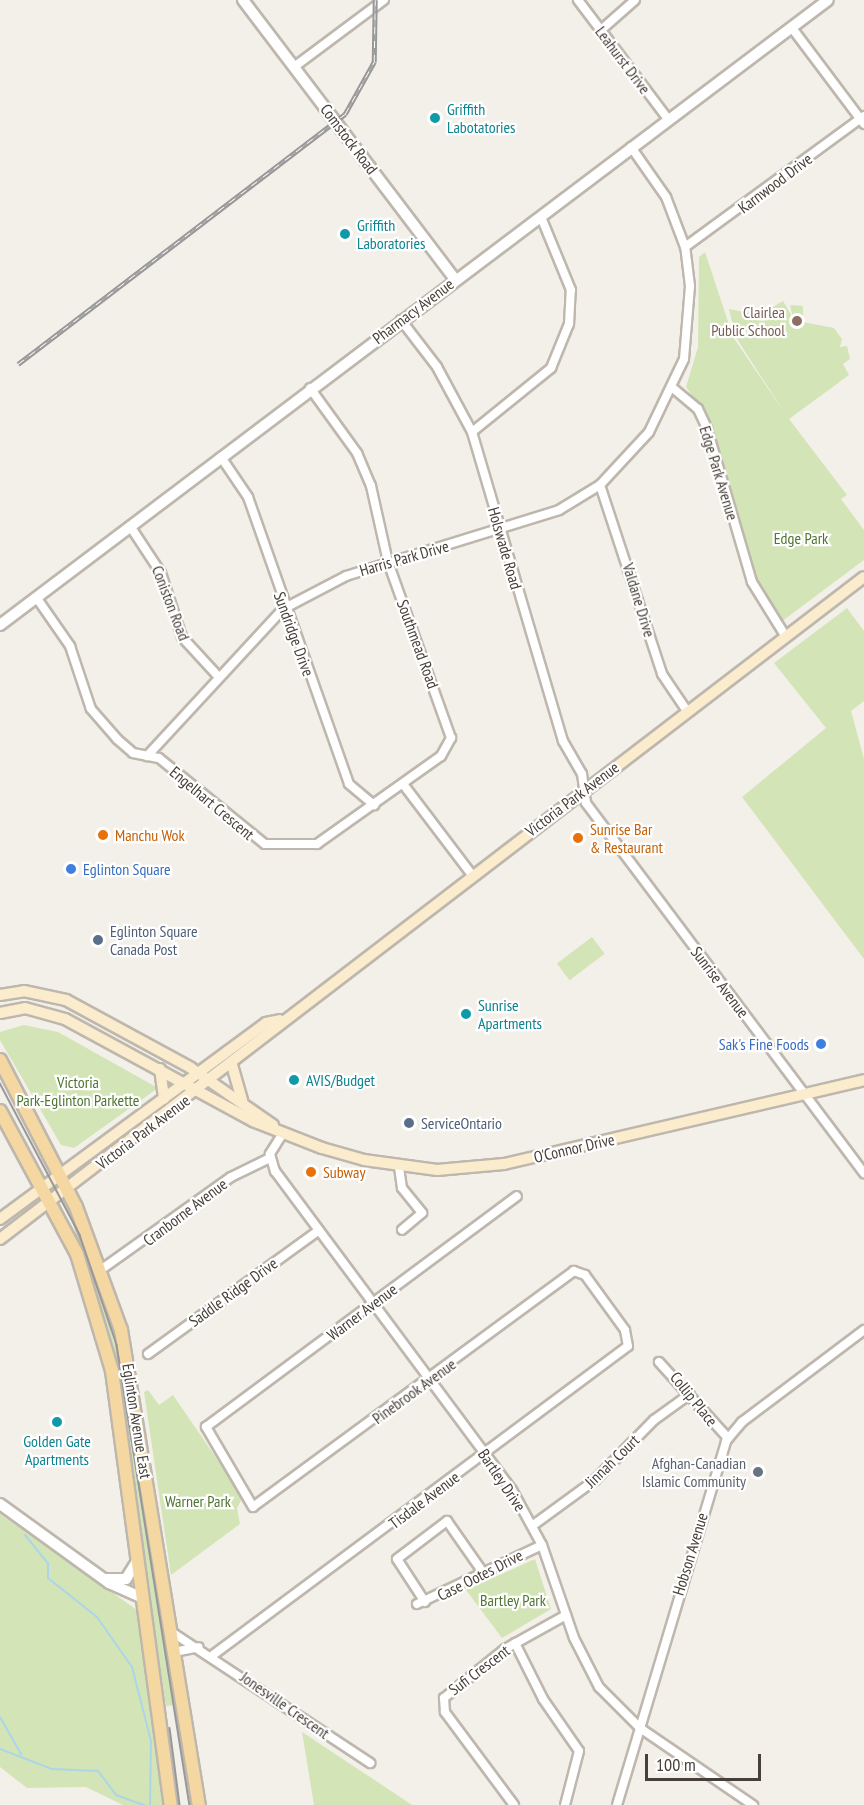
<!DOCTYPE html>
<html>
<head>
<meta charset="utf-8">
<style>
	body { margin:0 }
	#map { position:relative; width:864px; height:1805px; overflow:hidden; background:#f3f0ea; font-family:"PT Sans Narrow",sans-serif }
	div>[style] { position:absolute }
	[style*='--x'] { left:calc(var(--x)*1px); top:calc(var(--y)*1px); width:calc(var(--w)*1px); rotate:calc(var(--a)*1deg) }
	.green>* { inset:0; background:#d3e4b6; transform-origin:0 0 }
	.stream>* { height:2px; margin:-1px; padding:0 1px; transform-origin:1px; border-radius:1px; background:#acd5ea }
	.roads { filter:drop-shadow(2px 0 #beb7ad) drop-shadow(-2px 0 #beb7ad) drop-shadow(0 2px #beb7ad) drop-shadow(0 -2px #beb7ad) }
	.minor>* { height:8px; margin:-4px; padding:0 4px; transform-origin:4px; border-radius:4px; background:#fff }
	.tertiary>* { height:10px; margin:-5px; padding:0 5px; transform-origin:5px; border-radius:5px; background:#fff }
	.secondary>* { height:10px; margin:-5px; padding:0 5px; transform-origin:5px; border-radius:5px; background:#faeccd }
	.primary>* { height:12px; margin:-6px; padding:0 6px; transform-origin:6px; border-radius:6px; background:#f5d7a1 }
	.tram>* { height:1.5px; margin:-0.75px; padding:0 0.75px; transform-origin:0.75px; border-radius:0.75px; background:#989898 }
	.rail>* { height:4.5px; margin-top:-2.25px; transform-origin:0; background:repeating-linear-gradient(90deg,#fff 0 7px,#989898 0 14px); box-sizing:border-box; border-block:2px solid #989898 }
	.dots>* { width:16px; height:16px; translate:-50% -50%; box-sizing:border-box; border:3px solid #fff; border-radius:50% }
	span { translate:-50% -50%; white-space:nowrap; text-align:center; line-height:1.15; -webkit-text-stroke:4.5px #fff; paint-order:stroke }
	.street-label { font-size:16px; color:#474039 }
	.culture-label { font-size:16px; color:#0d838f }
	.left { translate:0 -50%; text-align:left }
	.education-label { font-size:16px; color:#785e54 }
	.right { translate:-100% -50%; text-align:right }
	.park-label { font-size:16px; color:#4f7430 }
	.food-label { font-size:16px; color:#c56008 }
	.shop-label { font-size:16px; color:#366cbe }
	.service-label { font-size:16px; color:#4e5e75 }
	.worship-label { font-size:16px; color:#5b616d }
	.scale { position:absolute; left:645px; top:1754px; width:116px; height:27px; box-sizing:border-box; border:3px solid #474039; border-top:0; padding-left:8px; font-size:18px; line-height:21px; white-space:nowrap; color:#474039; -webkit-text-stroke:4px #fff; paint-order:stroke }
</style>
</head>
<body>
<div id="map">
	<div class="green">
		<i style="clip-path:polygon(705px 252px,733px 337px,786px 415px,735px 336px,739px 327px,733px 326px,729px 309px,759px 315px,783px 301px,793px 318px,790px 305px,803px 306px,803px 322px,834px 328px,842px 339px,840px 347px,847px 346px,850px 359px,843px 364px,849px 375px,789px 419px,847px 495px,841px 499px,864px 530px,864px 560px,781px 622px,761px 591px,707px 417px,686px 387px,698px 347px,699px 257px)"></i>
		<i style="clip-path:polygon(847px 608px,864px 631px,864px 701px,851px 711px,864px 759px,864px 959px,742px 797px,826px 728px,774px 663px)"></i>
		<i style="left:592px;top:937px;width:21px;height:44px;rotate:53deg"></i>
		<i style="clip-path:polygon(24px 1025px,58px 1032px,158px 1088px,74px 1148px,61px 1145px,0 1040px,0 1032px)"></i>
		<i style="clip-path:polygon(70px 1215px,106px 1311px,119px 1362px,177px 1705px,166px 1706px,114px 1357px)"></i>
		<i style="clip-path:polygon(148px 1390px,159px 1405px,173px 1395px,243px 1497px,237px 1508px,240px 1524px,171px 1575px,144px 1392px)"></i>
		<i style="clip-path:polygon(0 1514px,137px 1610px,164px 1805px,123px 1805px,86px 1787px,27px 1788px,0 1767px)"></i>
		<i style="clip-path:polygon(535px 1559px,551px 1609px,502px 1638px,466px 1590px)"></i>
		<i style="clip-path:polygon(302px 1732px,373px 1779px,412px 1805px,314px 1805px)"></i>
	</div>
	<div class="stream">
		<i style="--x:25;--y:1535;--w:36;--a:51"></i>
		<i style="--x:48;--y:1563;--w:15;--a:90"></i>
		<i style="--x:48;--y:1578;--w:63;--a:38.5"></i>
		<i style="--x:97;--y:1617;--w:61;--a:55"></i>
		<i style="--x:132;--y:1667;--w:76;--a:75.6"></i>
		<i style="--x:151;--y:1741;--w:64;--a:90.9"></i>
		<i style="--x:0;--y:1717;--w:43;--a:60.4"></i>
		<i style="--x:0;--y:1749;--w:56;--a:21"></i>
		<i style="--x:52;--y:1769;--w:46;--a:2.5"></i>
		<i style="--x:98;--y:1771;--w:30;--a:53"></i>
		<i style="--x:116;--y:1795;--w:30;--a:20"></i>
	</div>
	<div class="roads">
		<div class="minor">
			<i style="--x:578;--y:0;--w:149;--a:52.9"></i>
			<i style="--x:792;--y:28;--w:120;--a:53.1"></i>
			<i style="--x:601;--y:30;--w:45;--a:-41.4"></i>
			<i style="--x:294;--y:67;--w:112;--a:-36.7"></i>
			<i style="--x:685;--y:247;--w:222;--a:-36.2"></i>
			<i style="--x:401;--y:320;--w:59;--a:52.5"></i>
			<i style="--x:437;--y:367;--w:74;--a:61.7"></i>
			<i style="--x:472;--y:432;--w:322;--a:73.6"></i>
			<i style="--x:563;--y:741;--w:38;--a:60"></i>
			<i style="--x:582;--y:774;--w:29;--a:82"></i>
			<i style="--x:586;--y:803;--w:463;--a:53.1"></i>
			<i style="--x:674;--y:389;--w:31;--a:40"></i>
			<i style="--x:698;--y:409;--w:21;--a:65"></i>
			<i style="--x:707;--y:428;--w:160;--a:73.7"></i>
			<i style="--x:752;--y:582;--w:65;--a:58.3"></i>
			<i style="--x:472;--y:432;--w:102;--a:-39"></i>
			<i style="--x:551;--y:368;--w:48;--a:-67.8"></i>
			<i style="--x:569;--y:324;--w:34;--a:-87"></i>
			<i style="--x:571;--y:290;--w:79;--a:-112.3"></i>
			<i style="--x:221;--y:457;--w:48;--a:56"></i>
			<i style="--x:248;--y:497;--w:304;--a:70.6"></i>
			<i style="--x:349;--y:784;--w:33;--a:40"></i>
			<i style="--x:600;--y:485;--w:199;--a:71.8"></i>
			<i style="--x:662;--y:674;--w:45;--a:56"></i>
			<i style="--x:130;--y:526;--w:56;--a:56.6"></i>
			<i style="--x:161;--y:573;--w:67;--a:71.8"></i>
			<i style="--x:182;--y:637;--w:52;--a:47.4"></i>
			<i style="--x:36;--y:597;--w:60;--a:55.2"></i>
			<i style="--x:70;--y:646;--w:66;--a:71.6"></i>
			<i style="--x:91;--y:709;--w:40;--a:49"></i>
			<i style="--x:117;--y:739;--w:21;--a:41"></i>
			<i style="--x:133;--y:753;--w:26;--a:11"></i>
			<i style="--x:159;--y:758;--w:136;--a:39.1"></i>
			<i style="--x:265;--y:844;--w:52;--a:0"></i>
			<i style="--x:317;--y:844;--w:152;--a:-35.4"></i>
			<i style="--x:441;--y:756;--w:21;--a:-61"></i>
			<i style="--x:451;--y:738;--w:187;--a:-109.7"></i>
			<i style="--x:388;--y:562;--w:78;--a:-102.6"></i>
			<i style="--x:371;--y:486;--w:36;--a:-113"></i>
			<i style="--x:357;--y:453;--w:80;--a:-125.9"></i>
			<i style="--x:147;--y:756;--w:200;--a:-47.2"></i>
			<i style="--x:283;--y:609;--w:71;--a:-27.6"></i>
			<i style="--x:346;--y:576;--w:223;--a:-17.2"></i>
			<i style="--x:559;--y:510;--w:48;--a:-31.4"></i>
			<i style="--x:600;--y:485;--w:72;--a:-47.2"></i>
			<i style="--x:649;--y:432;--w:81;--a:-64.4"></i>
			<i style="--x:684;--y:359;--w:73;--a:-85.3"></i>
			<i style="--x:690;--y:286;--w:39;--a:-97"></i>
			<i style="--x:685;--y:247;--w:53;--a:-110.8"></i>
			<i style="--x:666;--y:197;--w:61;--a:-125"></i>
			<i style="--x:403;--y:784;--w:114;--a:52.8"></i>
			<i style="--x:283;--y:1133;--w:25;--a:122"></i>
			<i style="--x:270;--y:1154;--w:18;--a:74"></i>
			<i style="--x:275;--y:1171;--w:397;--a:53.4"></i>
			<i style="--x:512;--y:1490;--w:63;--a:61.4"></i>
			<i style="--x:542;--y:1545;--w:98;--a:71"></i>
			<i style="--x:574;--y:1638;--w:55;--a:63"></i>
			<i style="--x:599;--y:1687;--w:58;--a:45"></i>
			<i style="--x:640;--y:1728;--w:137;--a:34.3"></i>
			<i style="--x:399;--y:1167;--w:21;--a:82"></i>
			<i style="--x:402;--y:1188;--w:32;--a:51"></i>
			<i style="--x:422;--y:1213;--w:26;--a:140"></i>
			<i style="--x:102;--y:1269;--w:158;--a:-35.5"></i>
			<i style="--x:231;--y:1177;--w:43;--a:-26"></i>
			<i style="--x:148;--y:1354;--w:211;--a:-35.9"></i>
			<i style="--x:659;--y:1362;--w:103;--a:47.8"></i>
			<i style="--x:532;--y:1526;--w:78;--a:-36.1"></i>
			<i style="--x:595;--y:1480;--w:84;--a:-45.5"></i>
			<i style="--x:654;--y:1420;--w:44;--a:-35.8"></i>
			<i style="--x:425;--y:1602;--w:51;--a:-123.1"></i>
			<i style="--x:397;--y:1559;--w:63;--a:-37.2"></i>
			<i style="--x:447;--y:1521;--w:61;--a:55"></i>
			<i style="--x:417;--y:1604;--w:138;--a:-25.3"></i>
			<i style="--x:170;--y:1631;--w:240;--a:33.4"></i>
			<i style="--x:515;--y:1643;--w:63;--a:63.4"></i>
			<i style="--x:543;--y:1699;--w:63;--a:55.3"></i>
			<i style="--x:579;--y:1751;--w:56;--a:104.5"></i>
			<i style="--x:174;--y:1652;--w:25;--a:-11"></i>
			<i style="--x:213;--y:1655;--w:517;--a:-36.67"></i>
			<i style="--x:628;--y:1346;--w:16;--a:-101"></i>
			<i style="--x:625;--y:1330;--w:68;--a:-126"></i>
			<i style="--x:585;--y:1275;--w:12;--a:-160"></i>
			<i style="--x:574;--y:1271;--w:398;--a:143.7"></i>
			<i style="--x:253;--y:1507;--w:93;--a:-120.4"></i>
			<i style="--x:206;--y:1427;--w:387;--a:-36.6"></i>
			<i style="--x:514;--y:1805;--w:116;--a:-126.6"></i>
			<i style="--x:445;--y:1712;--w:14;--a:-94"></i>
			<i style="--x:444;--y:1698;--w:78;--a:-38.8"></i>
			<i style="--x:505;--y:1649;--w:70;--a:-29.1"></i>
			<i style="--x:617;--y:1805;--w:380;--a:-73.3"></i>
			<i style="--x:726;--y:1441;--w:25;--a:-50"></i>
			<i style="--x:742;--y:1422;--w:153;--a:-37"></i>
		</div>
		<div class="tertiary">
			<i style="--x:243;--y:0;--w:350;--a:52.8"></i>
			<i style="--x:0;--y:625;--w:1037;--a:-37.05"></i>
			<i style="--x:0;--y:1504;--w:135;--a:35.9"></i>
			<i style="--x:109;--y:1583;--w:37;--a:24"></i>
			<i style="--x:107;--y:1579;--w:19;--a:0"></i>
			<i style="--x:126;--y:1579;--w:22;--a:-58"></i>
		</div>
		<div class="secondary">
			<i style="--x:0;--y:995;--w:24;--a:-9"></i>
			<i style="--x:24;--y:991;--w:43;--a:12.1"></i>
			<i style="--x:66;--y:1000;--w:142;--a:28.5"></i>
			<i style="--x:191;--y:1068;--w:100;--a:34.8"></i>
			<i style="--x:0;--y:1013;--w:25;--a:-11"></i>
			<i style="--x:25;--y:1008;--w:41;--a:15.4"></i>
			<i style="--x:65;--y:1019;--w:214;--a:28.5"></i>
			<i style="--x:253;--y:1121;--w:74;--a:21.4"></i>
			<i style="--x:322;--y:1148;--w:44;--a:15.9"></i>
			<i style="--x:364;--y:1160;--w:74;--a:7.8"></i>
			<i style="--x:437;--y:1170;--w:67;--a:-5.1"></i>
			<i style="--x:504;--y:1164;--w:370;--a:-13.1"></i>
			<i style="--x:232;--y:1065;--w:37;--a:74"></i>
			<i style="--x:160;--y:1069;--w:30;--a:82"></i>
			<i style="--x:0;--y:1219;--w:330;--a:-36.4"></i>
			<i style="--x:266;--y:1023;--w:14;--a:-12"></i>
			<i style="--x:0;--y:1239;--w:1088;--a:-37.46"></i>
		</div>
		<div class="primary">
			<i style="--x:0;--y:1060;--w:165;--a:62.7"></i>
			<i style="--x:76;--y:1207;--w:131;--a:69.9"></i>
			<i style="--x:121;--y:1330;--w:481;--a:80.7"></i>
			<i style="--x:0;--y:1111;--w:162;--a:61.7"></i>
			<i style="--x:77;--y:1254;--w:122;--a:73.3"></i>
			<i style="--x:112;--y:1371;--w:438;--a:82.3"></i>
		</div>
	</div>
	<div class="tram">
		<i style="--x:0;--y:1083;--w:172;--a:62.2"></i>
		<i style="--x:80;--y:1235;--w:116;--a:71.4"></i>
		<i style="--x:117;--y:1345;--w:466;--a:81"></i>
		<i style="--x:170;--y:1728;--w:78;--a:82.6"></i>
	</div>
	<div class="rail">
		<i style="--x:18;--y:364;--w:412;--a:-37.4"></i>
		<i style="--x:345;--y:114;--w:60;--a:-60.9"></i>
		<i style="--x:374;--y:62;--w:62;--a:-89.1"></i>
	</div>
	<div class="dots">
		<i style="left:435px;top:118px;background:#0f9aa8"></i>
		<i style="left:345px;top:234px;background:#0f9aa8"></i>
		<i style="left:797px;top:321px;background:#8d6e63"></i>
		<i style="left:103px;top:835px;background:#e8710a"></i>
		<i style="left:578px;top:838px;background:#e8710a"></i>
		<i style="left:71px;top:869px;background:#3f7fe0"></i>
		<i style="left:98px;top:940px;background:#5c6f8a"></i>
		<i style="left:466px;top:1014px;background:#0f9aa8"></i>
		<i style="left:821px;top:1044px;background:#3f7fe0"></i>
		<i style="left:294px;top:1080px;background:#0f9aa8"></i>
		<i style="left:409px;top:1123px;background:#5c6f8a"></i>
		<i style="left:311px;top:1172px;background:#e8710a"></i>
		<i style="left:57px;top:1422px;background:#0f9aa8"></i>
		<i style="left:758px;top:1472px;background:#6b7280"></i>
	</div>
	<div class="street-label">
		<span style="left:623px;top:60px;rotate:53deg">Leahurst Drive</span>
		<span style="left:349px;top:139px;rotate:53deg">Comstock Road</span>
		<span style="left:775px;top:183px;rotate:-37deg">Karnwood Drive</span>
		<span style="left:413px;top:311px;rotate:-37deg">Pharmacy Avenue</span>
		<span style="left:719px;top:473px;rotate:73deg">Edge Park Avenue</span>
		<span style="left:505px;top:548px;rotate:74deg">Holswade Road</span>
		<span style="left:404px;top:558px;rotate:-16deg">Harris Park Drive</span>
		<span style="left:639px;top:600px;rotate:73deg">Valdane Drive</span>
		<span style="left:171px;top:603px;rotate:69deg">Coniston Road</span>
		<span style="left:294px;top:634px;rotate:70deg">Sundridge Drive</span>
		<span style="left:418px;top:644px;rotate:70deg">Southmead Road</span>
		<span style="left:572px;top:799px;rotate:-37deg">Victoria Park Avenue</span>
		<span style="left:212px;top:803px;rotate:40deg">Engelhart Crescent</span>
		<span style="left:720px;top:982px;rotate:53deg">Sunrise Avenue</span>
		<span style="left:143px;top:1132px;rotate:-37deg">Victoria Park Avenue</span>
		<span style="left:574px;top:1148px;rotate:-13deg">O'Connor Drive</span>
		<span style="left:185px;top:1212px;rotate:-37deg">Cranborne Avenue</span>
		<span style="left:233px;top:1292px;rotate:-36deg">Saddle Ridge Drive</span>
		<span style="left:362px;top:1312px;rotate:-37deg">Warner Avenue</span>
		<span style="left:414px;top:1391px;rotate:-36deg">Pinebrook Avenue</span>
		<span style="left:694px;top:1399px;rotate:51deg">Collip Place</span>
		<span style="left:137px;top:1421px;rotate:81deg">Eglinton Avenue East</span>
		<span style="left:612px;top:1461px;rotate:-44deg">Jinnah Court</span>
		<span style="left:502px;top:1480px;rotate:56deg">Bartley Drive</span>
		<span style="left:424px;top:1500px;rotate:-37deg">Tisdale Avenue</span>
		<span style="left:690px;top:1554px;rotate:-73deg">Hobson Avenue</span>
		<span style="left:480px;top:1575px;rotate:-27deg">Case Ootes Drive</span>
		<span style="left:479px;top:1670px;rotate:-37deg">Sufi Crescent</span>
		<span style="left:285px;top:1705px;rotate:35deg">Jonesville Crescent</span>
	</div>
	<div class="culture-label">
		<span class="left" style="left:447px;top:118px">Griffith<br>Labotatories</span>
		<span class="left" style="left:357px;top:234px">Griffith<br>Laboratories</span>
		<span class="left" style="left:478px;top:1014px">Sunrise<br>Apartments</span>
		<span class="left" style="left:306px;top:1080px">AVIS/Budget</span>
		<span style="left:57px;top:1450px">Golden Gate<br>Apartments</span>
	</div>
	<div class="education-label">
		<span class="right" style="left:785px;top:321px">Clairlea<br>Public School</span>
	</div>
	<div class="park-label">
		<span style="left:801px;top:538px">Edge Park</span>
		<span style="left:78px;top:1091px">Victoria<br>Park-Eglinton Parkette</span>
		<span style="left:198px;top:1501px">Warner Park</span>
		<span style="left:513px;top:1600px">Bartley Park</span>
	</div>
	<div class="food-label">
		<span class="left" style="left:590px;top:838px">Sunrise Bar<br>&amp; Restaurant</span>
		<span class="left" style="left:115px;top:835px">Manchu Wok</span>
		<span class="left" style="left:323px;top:1172px">Subway</span>
	</div>
	<div class="shop-label">
		<span class="left" style="left:83px;top:869px">Eglinton Square</span>
		<span class="right" style="left:809px;top:1044px">Sak's Fine Foods</span>
	</div>
	<div class="service-label">
		<span class="left" style="left:110px;top:940px">Eglinton Square<br>Canada Post</span>
		<span class="left" style="left:421px;top:1123px">ServiceOntario</span>
	</div>
	<div class="worship-label">
		<span class="right" style="left:746px;top:1472px">Afghan-Canadian<br>Islamic Community</span>
	</div>
	<div class="scale">100 m</div>
</div>
</body>
</html>
